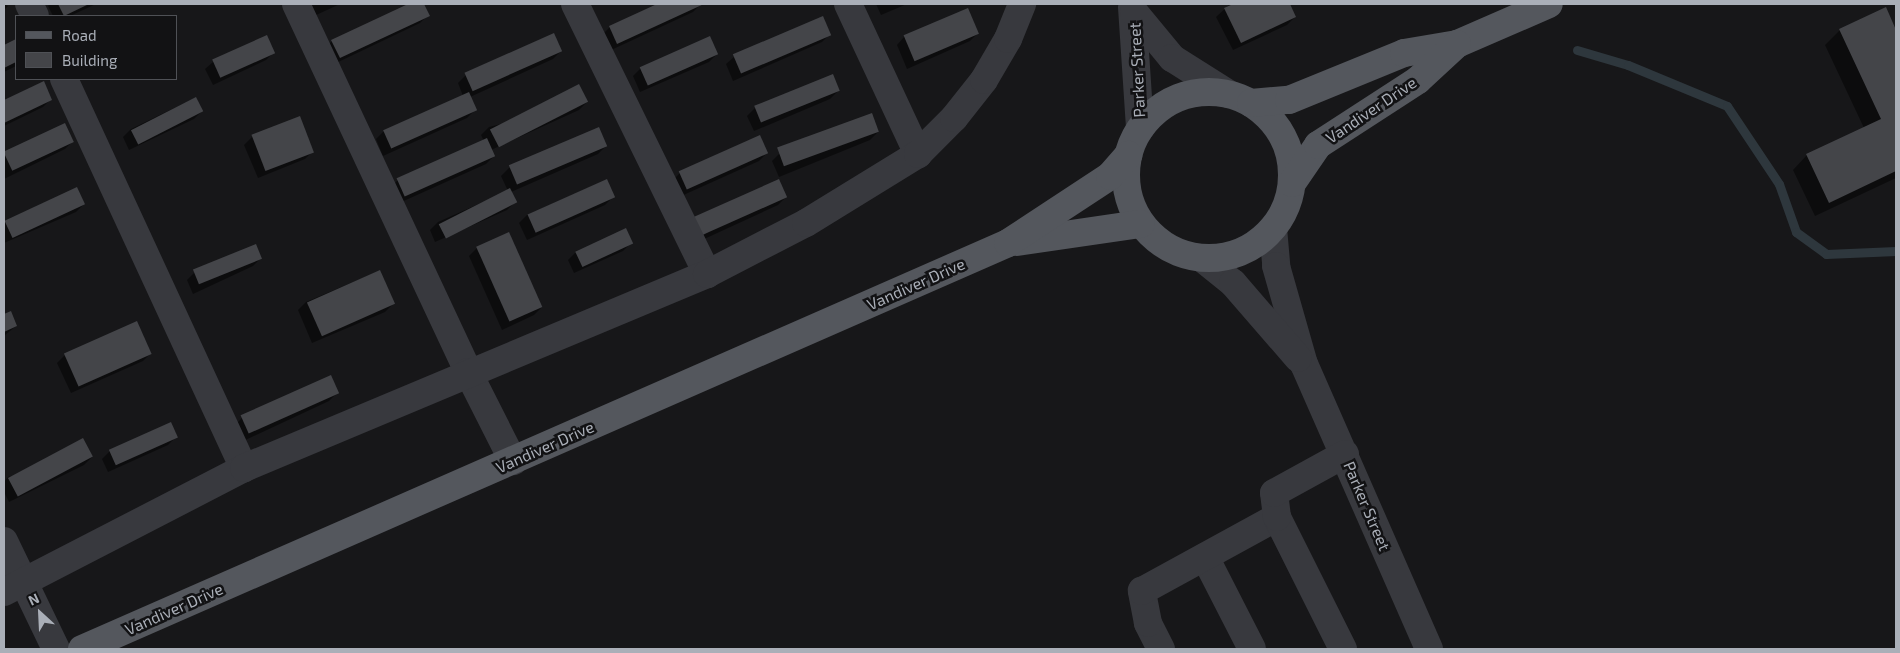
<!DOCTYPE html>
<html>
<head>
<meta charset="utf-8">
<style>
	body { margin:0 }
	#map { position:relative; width:1900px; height:653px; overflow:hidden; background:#171719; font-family:"Exo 2",sans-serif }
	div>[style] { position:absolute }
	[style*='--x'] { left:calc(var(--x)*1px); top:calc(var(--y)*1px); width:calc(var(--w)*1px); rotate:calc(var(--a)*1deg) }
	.shadow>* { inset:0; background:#0007 }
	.stream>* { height:9px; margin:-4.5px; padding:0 4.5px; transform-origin:4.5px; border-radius:4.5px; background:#2e373d }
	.building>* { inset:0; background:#444549; transform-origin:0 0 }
	.minor>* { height:28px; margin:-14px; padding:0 14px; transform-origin:14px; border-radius:14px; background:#38393e }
	.major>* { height:28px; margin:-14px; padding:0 14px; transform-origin:14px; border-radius:14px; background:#54575d }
	.major>.ring { margin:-14px; padding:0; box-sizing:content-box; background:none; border:28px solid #54575d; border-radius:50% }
	span { translate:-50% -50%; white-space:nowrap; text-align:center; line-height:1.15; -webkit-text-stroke:5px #121214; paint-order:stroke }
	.street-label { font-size:16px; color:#aaafb8 }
	.frame { position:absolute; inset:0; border:5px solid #aaafb8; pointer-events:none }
	.legend { position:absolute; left:15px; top:15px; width:162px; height:65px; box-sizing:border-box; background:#121214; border:1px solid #4f5156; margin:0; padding:6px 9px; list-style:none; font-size:15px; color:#aaafb8 }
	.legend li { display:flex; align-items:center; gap:10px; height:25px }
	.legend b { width:25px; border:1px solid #4f5156 }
	.north { position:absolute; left:15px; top:588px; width:50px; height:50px; -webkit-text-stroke:4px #121214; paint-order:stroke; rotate:335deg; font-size:14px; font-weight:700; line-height:20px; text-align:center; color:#aaafb8 }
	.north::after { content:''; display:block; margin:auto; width:18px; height:22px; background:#aaafb8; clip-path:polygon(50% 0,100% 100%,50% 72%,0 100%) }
</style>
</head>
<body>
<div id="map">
	<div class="shadow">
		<i style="clip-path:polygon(4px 4px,8px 6px,4px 10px)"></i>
		<i style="clip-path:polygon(50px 4px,96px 4px,70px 16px,53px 16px,48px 6px)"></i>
		<i style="clip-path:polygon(308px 4px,340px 4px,314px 16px)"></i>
		<i style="clip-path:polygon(411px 4px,423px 4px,428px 15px,420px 23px,332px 65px,324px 49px,332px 41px)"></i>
		<i style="clip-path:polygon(660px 4px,701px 4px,693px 12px,609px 51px,602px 35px,610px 27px)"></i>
		<i style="clip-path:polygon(876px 4px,907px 4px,881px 15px)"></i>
		<i style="clip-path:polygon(1230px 4px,1288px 4px,1295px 17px,1287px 25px,1233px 50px,1216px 17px)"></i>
		<i style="clip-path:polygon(1885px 9px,1896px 33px,1896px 178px,1815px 216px,1793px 170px,1807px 155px,1864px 128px,1825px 45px,1840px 30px)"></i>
		<i style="clip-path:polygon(978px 33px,970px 41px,907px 69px,897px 45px,904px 37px)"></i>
		<i style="clip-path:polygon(830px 34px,822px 42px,733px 81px,726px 64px,734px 57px)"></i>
		<i style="clip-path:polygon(267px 37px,274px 52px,266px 60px,213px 85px,205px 69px,213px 62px)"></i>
		<i style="clip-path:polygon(16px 41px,16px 66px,4px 72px,4px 47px)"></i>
		<i style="clip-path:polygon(561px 51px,553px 59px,470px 97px,475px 110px,467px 118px,383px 156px,376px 139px,384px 131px,463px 96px,458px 83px,466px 75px)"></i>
		<i style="clip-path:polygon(717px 54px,709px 62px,640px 92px,633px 76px,641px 68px)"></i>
		<i style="clip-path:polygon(832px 76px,838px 91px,830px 99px,754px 131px,747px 116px,755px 108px)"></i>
		<i style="clip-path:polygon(43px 83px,51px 99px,43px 107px,4px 126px,4px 102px)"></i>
		<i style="clip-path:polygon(195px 98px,202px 111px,194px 119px,129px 150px,123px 137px,131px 129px)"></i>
		<i style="clip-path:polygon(587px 102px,579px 110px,491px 150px,494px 156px,486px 164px,397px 204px,390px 188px,398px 180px,484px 141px,481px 135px,489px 127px)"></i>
		<i style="clip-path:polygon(299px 118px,313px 151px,305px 159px,258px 178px,244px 145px,252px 137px)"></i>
		<i style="clip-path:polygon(65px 125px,73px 141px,65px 149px,4px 179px,4px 154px)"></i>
		<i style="clip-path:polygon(598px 129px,606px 146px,598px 154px,511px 192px,515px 202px,507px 210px,435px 242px,430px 230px,438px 222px,508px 191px,501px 176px,509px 168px)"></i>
		<i style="clip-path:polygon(878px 132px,870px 140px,779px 177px,772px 161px,780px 153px)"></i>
		<i style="clip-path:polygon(767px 153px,759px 161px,679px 197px,672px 181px,680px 173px)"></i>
		<i style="clip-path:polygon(606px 180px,613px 197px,605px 205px,527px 240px,519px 223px,527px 215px)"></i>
		<i style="clip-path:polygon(778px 180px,786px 197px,778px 205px,689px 246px)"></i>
		<i style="clip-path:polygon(77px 188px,84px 204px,76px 212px,4px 243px,4px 221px)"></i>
		<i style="clip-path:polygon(631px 243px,623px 251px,574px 273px,568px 260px,576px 252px)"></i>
		<i style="clip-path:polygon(477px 248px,542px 307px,534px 315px,502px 330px,469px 256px)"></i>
		<i style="clip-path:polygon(261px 258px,253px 266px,193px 294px,187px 280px,195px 272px)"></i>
		<i style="clip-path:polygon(379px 271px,393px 304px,385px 312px,312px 343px,298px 310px,306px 302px)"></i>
		<i style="clip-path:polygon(10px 313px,16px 326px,4px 336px,4px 315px)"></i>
		<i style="clip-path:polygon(151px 353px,143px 361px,71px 393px,57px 363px,65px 355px)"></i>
		<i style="clip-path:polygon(330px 377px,337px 393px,329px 401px,241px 442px,234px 426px,242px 418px)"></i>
		<i style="clip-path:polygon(176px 437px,168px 445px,108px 472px,102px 459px,110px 451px)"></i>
		<i style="clip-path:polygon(92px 457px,84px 465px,9px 502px,4px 492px,4px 482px,8px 477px)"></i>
	</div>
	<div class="stream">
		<i style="--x:1577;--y:50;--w:53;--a:16.4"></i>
		<i style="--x:1628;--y:65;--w:107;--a:22.5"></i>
		<i style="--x:1727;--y:106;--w:94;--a:56.3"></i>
		<i style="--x:1779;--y:184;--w:51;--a:70.5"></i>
		<i style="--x:1796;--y:232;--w:37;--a:36"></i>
		<i style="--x:1826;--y:254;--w:70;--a:-2.5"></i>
	</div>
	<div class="building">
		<i style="clip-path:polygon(58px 4px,89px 4px,64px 16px)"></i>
		<i style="clip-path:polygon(408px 4px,424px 4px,430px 16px,340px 58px,331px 40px)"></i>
		<i style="clip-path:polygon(657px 4px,704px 4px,617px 44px,609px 26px)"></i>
		<i style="clip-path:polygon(1233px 4px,1290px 4px,1296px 17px,1241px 43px,1224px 8px)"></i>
		<i style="clip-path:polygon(1886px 7px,1896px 30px,1896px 171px,1829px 203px,1806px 154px,1881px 119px,1839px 29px)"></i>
		<i style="left:968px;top:8px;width:28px;height:70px;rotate:67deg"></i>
		<i style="left:823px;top:16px;width:21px;height:98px;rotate:67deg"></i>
		<i style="left:554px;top:33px;width:20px;height:98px;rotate:66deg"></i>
		<i style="left:267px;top:35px;width:20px;height:60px;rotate:66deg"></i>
		<i style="left:710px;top:36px;width:20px;height:77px;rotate:66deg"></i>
		<i style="clip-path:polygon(16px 39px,16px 62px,4px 68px,4px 45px)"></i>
		<i style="left:833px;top:74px;width:18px;height:85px;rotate:68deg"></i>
		<i style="clip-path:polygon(44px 81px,52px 100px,4px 123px,4px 100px)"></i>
		<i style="left:579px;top:84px;width:20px;height:100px;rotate:63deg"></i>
		<i style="left:469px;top:92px;width:20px;height:94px;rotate:66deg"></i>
		<i style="left:196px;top:97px;width:16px;height:73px;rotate:63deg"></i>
		<i style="left:872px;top:113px;width:20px;height:101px;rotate:70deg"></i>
		<i style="left:300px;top:116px;width:39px;height:52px;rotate:69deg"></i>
		<i style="left:65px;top:123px;width:21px;height:68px;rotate:65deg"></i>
		<i style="left:599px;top:127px;width:21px;height:98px;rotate:67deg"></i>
		<i style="left:760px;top:135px;width:20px;height:89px;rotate:66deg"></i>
		<i style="left:487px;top:138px;width:20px;height:99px;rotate:66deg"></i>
		<i style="left:607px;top:179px;width:20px;height:87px;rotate:66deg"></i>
		<i style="left:779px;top:179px;width:20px;height:99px;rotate:66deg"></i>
		<i style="left:77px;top:187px;width:19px;height:80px;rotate:65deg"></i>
		<i style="left:510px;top:188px;width:16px;height:80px;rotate:63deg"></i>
		<i style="left:626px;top:228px;width:17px;height:56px;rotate:65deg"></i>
		<i style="left:509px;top:232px;width:82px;height:36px;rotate:66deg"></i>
		<i style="left:256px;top:244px;width:16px;height:68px;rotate:68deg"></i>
		<i style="left:380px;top:270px;width:37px;height:80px;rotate:66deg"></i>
		<i style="clip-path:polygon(11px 311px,17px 326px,4px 332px,4px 314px)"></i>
		<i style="left:137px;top:321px;width:36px;height:80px;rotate:66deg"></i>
		<i style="left:331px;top:375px;width:20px;height:99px;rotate:66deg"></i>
		<i style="left:171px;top:422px;width:17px;height:68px;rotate:66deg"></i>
		<i style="left:83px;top:438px;width:21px;height:85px;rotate:62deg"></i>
	</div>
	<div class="minor">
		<i style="--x:29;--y:4;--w:13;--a:63"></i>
		<i style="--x:296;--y:4;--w:406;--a:64.9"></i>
		<i style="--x:468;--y:372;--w:100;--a:63.2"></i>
		<i style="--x:575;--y:4;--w:301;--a:63.9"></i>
		<i style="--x:848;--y:4;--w:166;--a:65"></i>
		<i style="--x:1132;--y:7;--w:122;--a:86.2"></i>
		<i style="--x:1134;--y:12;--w:60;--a:50.4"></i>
		<i style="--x:1172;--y:58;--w:67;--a:32.3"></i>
		<i style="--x:64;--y:79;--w:429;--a:65.2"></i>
		<i style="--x:1273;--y:228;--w:38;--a:85"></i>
		<i style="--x:1276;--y:266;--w:102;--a:74.1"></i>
		<i style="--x:1304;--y:364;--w:311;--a:66.3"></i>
		<i style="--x:1202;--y:258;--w:40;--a:39"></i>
		<i style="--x:1233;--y:283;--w:99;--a:49.1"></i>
		<i style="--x:4;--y:541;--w:120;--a:64.3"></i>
		<i style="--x:1205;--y:557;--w:103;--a:62.9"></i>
		<i style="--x:4;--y:592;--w:270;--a:-27.3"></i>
		<i style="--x:244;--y:468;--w:502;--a:-22.73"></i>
		<i style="--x:707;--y:274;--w:111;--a:-27.3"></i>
		<i style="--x:806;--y:223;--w:132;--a:-31.6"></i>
		<i style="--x:918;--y:154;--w:51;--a:-45"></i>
		<i style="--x:954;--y:118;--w:48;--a:-51.7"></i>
		<i style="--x:984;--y:80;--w:48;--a:-59.7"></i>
		<i style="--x:1008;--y:39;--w:38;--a:-68"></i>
		<i style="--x:1161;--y:649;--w:29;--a:-117"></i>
		<i style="--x:1148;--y:623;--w:33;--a:-101"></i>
		<i style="--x:1142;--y:591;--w:154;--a:-28.7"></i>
		<i style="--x:1343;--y:649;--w:148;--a:-116.6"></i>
		<i style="--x:1277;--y:517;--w:24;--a:-97"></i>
		<i style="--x:1274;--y:493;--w:81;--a:-28.8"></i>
	</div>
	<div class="major">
		<i class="ring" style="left:1126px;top:92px;width:138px;height:138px"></i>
		<i style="--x:1251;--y:103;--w:38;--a:-5"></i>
		<i style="--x:1289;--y:100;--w:124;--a:-22.2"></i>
		<i style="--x:1404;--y:53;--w:54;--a:-9.6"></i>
		<i style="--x:1457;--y:44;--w:100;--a:-23.5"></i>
		<i style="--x:1292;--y:183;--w:46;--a:-55.6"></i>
		<i style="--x:1318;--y:145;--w:119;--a:-33"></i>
		<i style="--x:1418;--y:80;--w:53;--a:-42.7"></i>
		<i style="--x:1017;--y:242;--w:125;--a:-8.3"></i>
		<i style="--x:82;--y:649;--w:1011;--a:-23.67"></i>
		<i style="--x:1008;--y:243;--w:122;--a:-33.3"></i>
		<i style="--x:1110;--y:176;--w:28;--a:-49"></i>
	</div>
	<div class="street-label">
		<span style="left:1137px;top:70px;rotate:-93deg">Parker Street</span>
		<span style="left:1371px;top:110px;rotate:-34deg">Vandiver Drive</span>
		<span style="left:916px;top:284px;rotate:-24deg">Vandiver Drive</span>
		<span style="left:545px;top:447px;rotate:-24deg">Vandiver Drive</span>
		<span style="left:1367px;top:506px;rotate:67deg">Parker Street</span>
		<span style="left:174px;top:609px;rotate:-24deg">Vandiver Drive</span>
	</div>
	<div class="frame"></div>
	<ul class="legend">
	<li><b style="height:6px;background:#54575d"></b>Road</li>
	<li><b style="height:14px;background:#444549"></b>Building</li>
	</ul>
	<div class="north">N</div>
</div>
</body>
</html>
